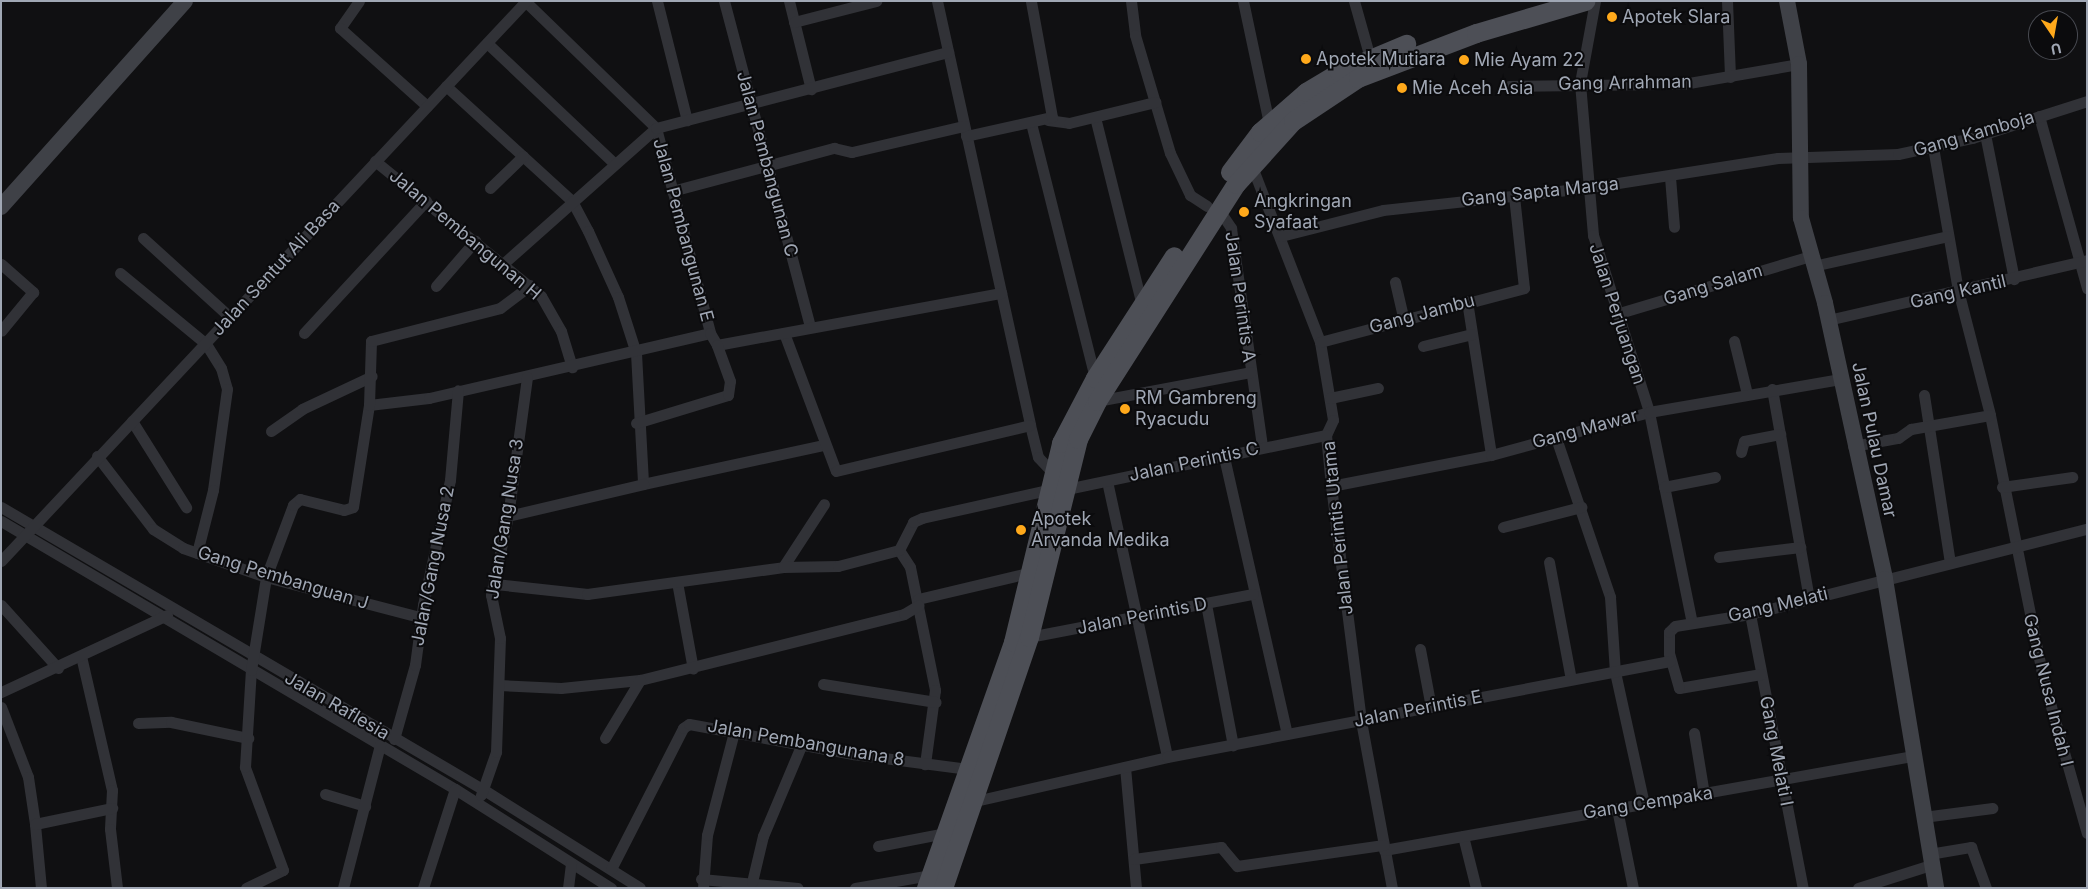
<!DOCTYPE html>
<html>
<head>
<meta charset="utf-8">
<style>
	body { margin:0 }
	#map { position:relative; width:2088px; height:889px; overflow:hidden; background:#101012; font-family:Inter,sans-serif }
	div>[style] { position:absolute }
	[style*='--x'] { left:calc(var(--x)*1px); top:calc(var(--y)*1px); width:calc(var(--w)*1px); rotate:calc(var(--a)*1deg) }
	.street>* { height:11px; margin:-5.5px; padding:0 5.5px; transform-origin:5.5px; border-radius:5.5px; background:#313237 }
	.secondary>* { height:16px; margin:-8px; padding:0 8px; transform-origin:8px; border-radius:8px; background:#3f4147 }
	.primary>* { height:19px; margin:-9.5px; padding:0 9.5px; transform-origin:9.5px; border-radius:9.5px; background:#4d4f56 }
	.dots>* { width:14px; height:14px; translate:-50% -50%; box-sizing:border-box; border:2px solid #0b0b0d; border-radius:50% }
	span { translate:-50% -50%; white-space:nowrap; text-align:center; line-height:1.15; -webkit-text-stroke:4px #0b0b0d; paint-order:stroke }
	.poi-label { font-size:18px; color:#a0a7b4 }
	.left { translate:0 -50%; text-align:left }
	.street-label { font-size:18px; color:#a0a7b4 }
	.frame { position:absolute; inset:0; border:2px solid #a0a7b4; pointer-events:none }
	.north { position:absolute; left:2028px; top:10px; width:50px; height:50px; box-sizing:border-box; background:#0b0b0d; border:1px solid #474950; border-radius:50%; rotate:168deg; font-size:14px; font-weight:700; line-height:20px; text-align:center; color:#a0a7b4 }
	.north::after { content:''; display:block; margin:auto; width:18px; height:22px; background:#ffa91b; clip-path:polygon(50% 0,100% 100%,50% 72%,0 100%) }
</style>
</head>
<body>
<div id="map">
	<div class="street">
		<i style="--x:359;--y:1;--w:33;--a:125"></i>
		<i style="--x:340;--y:28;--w:117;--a:41.9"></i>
		<i style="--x:525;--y:1;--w:182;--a:44.1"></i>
		<i style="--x:656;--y:128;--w:212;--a:75.2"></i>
		<i style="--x:657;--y:1;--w:123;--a:75.9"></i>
		<i style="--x:724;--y:1;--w:336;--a:75.2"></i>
		<i style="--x:789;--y:1;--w:91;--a:76"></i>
		<i style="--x:937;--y:1;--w:434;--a:77.6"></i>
		<i style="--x:1030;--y:425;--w:33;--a:76"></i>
		<i style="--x:1038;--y:457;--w:21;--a:47"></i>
		<i style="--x:1131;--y:1;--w:34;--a:83"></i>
		<i style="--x:1135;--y:35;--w:123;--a:73.5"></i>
		<i style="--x:1170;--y:153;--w:47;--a:64.5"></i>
		<i style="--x:1190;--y:195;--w:20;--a:33"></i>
		<i style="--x:1243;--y:1;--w:125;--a:78"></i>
		<i style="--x:1354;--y:1;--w:59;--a:74.3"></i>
		<i style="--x:1595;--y:1;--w:83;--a:100.4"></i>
		<i style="--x:1580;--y:83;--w:153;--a:85.1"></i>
		<i style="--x:1593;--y:235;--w:186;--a:72.4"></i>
		<i style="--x:1649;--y:412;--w:215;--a:78.5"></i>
		<i style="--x:1727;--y:1;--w:76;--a:87.7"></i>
		<i style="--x:794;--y:22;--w:85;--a:-14.4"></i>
		<i style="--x:487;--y:43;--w:176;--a:43.4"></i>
		<i style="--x:446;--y:86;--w:171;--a:42.4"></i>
		<i style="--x:572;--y:201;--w:34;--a:62"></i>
		<i style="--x:588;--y:231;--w:72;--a:65.6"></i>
		<i style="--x:618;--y:297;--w:59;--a:72.2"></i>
		<i style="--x:636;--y:353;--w:131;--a:86.9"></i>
		<i style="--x:643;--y:484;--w:184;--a:-12.2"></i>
		<i style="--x:1509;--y:86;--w:174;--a:-0.7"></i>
		<i style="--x:1683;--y:84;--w:118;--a:-9.8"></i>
		<i style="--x:2039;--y:116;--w:179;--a:74.4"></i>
		<i style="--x:1095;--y:117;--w:195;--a:76"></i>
		<i style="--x:1048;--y:120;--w:21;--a:8"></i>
		<i style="--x:1069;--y:123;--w:89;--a:-13.7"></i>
		<i style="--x:1031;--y:123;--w:263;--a:75.9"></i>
		<i style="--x:1985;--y:134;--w:148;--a:78.7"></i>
		<i style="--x:966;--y:136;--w:88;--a:-12.5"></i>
		<i style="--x:1052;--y:117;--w:118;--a:-100.3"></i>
		<i style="--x:1933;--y:147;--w:145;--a:80.1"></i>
		<i style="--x:1958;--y:290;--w:129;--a:75.6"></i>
		<i style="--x:1990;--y:415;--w:268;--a:78.6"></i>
		<i style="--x:2043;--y:678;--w:161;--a:74.2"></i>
		<i style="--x:375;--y:161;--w:214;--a:39.1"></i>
		<i style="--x:541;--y:296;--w:40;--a:60.3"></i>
		<i style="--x:561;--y:331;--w:38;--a:73"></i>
		<i style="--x:1251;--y:164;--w:191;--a:68.8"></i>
		<i style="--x:1320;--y:342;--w:79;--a:80.5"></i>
		<i style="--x:1333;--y:420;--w:17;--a:115"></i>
		<i style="--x:1326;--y:435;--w:51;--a:84.4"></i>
		<i style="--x:1331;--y:486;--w:237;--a:82.7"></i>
		<i style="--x:1361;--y:721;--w:170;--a:79.5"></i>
		<i style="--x:1670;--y:177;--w:50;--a:85.4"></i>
		<i style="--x:490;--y:188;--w:46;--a:-44.1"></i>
		<i style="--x:672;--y:191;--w:168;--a:-14.9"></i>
		<i style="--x:834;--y:148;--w:18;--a:13"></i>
		<i style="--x:852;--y:152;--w:115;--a:-13.1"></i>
		<i style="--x:1219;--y:210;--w:22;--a:56"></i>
		<i style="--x:1231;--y:228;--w:221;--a:81.9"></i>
		<i style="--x:1281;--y:236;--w:105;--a:-14.3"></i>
		<i style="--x:1383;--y:210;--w:204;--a:-6.2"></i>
		<i style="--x:1586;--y:188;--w:194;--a:-8.9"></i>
		<i style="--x:1778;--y:158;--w:120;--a:-1.9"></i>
		<i style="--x:1898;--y:154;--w:76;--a:-12.2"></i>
		<i style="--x:1972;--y:138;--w:121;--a:-17.8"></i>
		<i style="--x:143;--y:238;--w:119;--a:42.3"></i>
		<i style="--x:504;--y:263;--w:203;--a:-41.6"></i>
		<i style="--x:656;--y:128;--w:302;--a:-14.6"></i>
		<i style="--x:1;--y:264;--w:43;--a:41.2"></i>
		<i style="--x:33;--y:292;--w:50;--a:129.4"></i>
		<i style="--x:1813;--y:266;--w:138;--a:-12.5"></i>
		<i style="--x:120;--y:273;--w:112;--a:39.5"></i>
		<i style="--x:206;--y:344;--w:28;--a:58"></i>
		<i style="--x:221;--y:368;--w:22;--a:74"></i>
		<i style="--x:227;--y:389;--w:102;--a:97.9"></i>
		<i style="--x:213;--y:490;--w:65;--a:104.3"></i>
		<i style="--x:1395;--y:282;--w:36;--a:77"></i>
		<i style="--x:436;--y:286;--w:60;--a:-49.1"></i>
		<i style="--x:1467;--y:301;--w:156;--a:81.1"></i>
		<i style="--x:1616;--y:314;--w:202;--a:-16.6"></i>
		<i style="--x:1828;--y:320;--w:266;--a:-13"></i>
		<i style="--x:304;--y:333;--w:180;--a:-47.3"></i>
		<i style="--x:784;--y:333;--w:147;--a:69.4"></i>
		<i style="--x:836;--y:471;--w:199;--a:-13.3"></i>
		<i style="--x:1734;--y:341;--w:55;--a:76.2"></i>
		<i style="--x:1320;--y:342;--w:211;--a:-14.8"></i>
		<i style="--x:1524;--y:288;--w:93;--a:-96.2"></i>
		<i style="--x:1423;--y:346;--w:50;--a:-13.8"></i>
		<i style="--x:1772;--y:389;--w:213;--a:80"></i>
		<i style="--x:1924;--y:395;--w:169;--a:81.2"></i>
		<i style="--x:1330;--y:398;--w:49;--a:-11.8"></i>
		<i style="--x:1097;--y:401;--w:156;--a:-10.7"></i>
		<i style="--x:369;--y:405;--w:60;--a:-6.7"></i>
		<i style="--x:429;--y:398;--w:288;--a:-13"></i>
		<i style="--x:710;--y:333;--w:14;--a:60"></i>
		<i style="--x:717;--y:345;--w:289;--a:-10.4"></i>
		<i style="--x:132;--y:421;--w:102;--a:57.9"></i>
		<i style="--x:636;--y:423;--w:96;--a:-16.9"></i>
		<i style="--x:728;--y:395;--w:14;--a:-82"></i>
		<i style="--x:730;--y:381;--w:38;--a:-110"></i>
		<i style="--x:271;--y:431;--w:38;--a:-35"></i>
		<i style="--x:302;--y:409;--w:77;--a:-25.2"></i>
		<i style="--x:1556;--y:438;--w:168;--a:71.2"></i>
		<i style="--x:1610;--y:597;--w:75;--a:86.2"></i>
		<i style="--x:1615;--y:672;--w:135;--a:77.6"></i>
		<i style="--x:1853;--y:446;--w:46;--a:-10.1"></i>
		<i style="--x:1898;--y:438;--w:16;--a:-35"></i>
		<i style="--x:1911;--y:429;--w:80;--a:-10"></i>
		<i style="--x:1741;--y:452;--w:11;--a:-75"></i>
		<i style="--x:1744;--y:441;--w:37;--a:-11"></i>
		<i style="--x:97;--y:456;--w:92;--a:52.5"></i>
		<i style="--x:153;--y:529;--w:36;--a:32"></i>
		<i style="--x:183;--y:548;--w:88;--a:19.3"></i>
		<i style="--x:266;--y:577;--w:159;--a:14.6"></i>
		<i style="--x:1224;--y:457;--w:284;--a:77.2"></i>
		<i style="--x:1107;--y:481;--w:282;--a:77.7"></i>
		<i style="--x:1331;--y:486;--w:163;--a:-11"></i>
		<i style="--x:1491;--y:455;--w:164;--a:-15.2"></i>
		<i style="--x:1649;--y:412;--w:194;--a:-9.8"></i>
		<i style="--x:1664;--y:487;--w:52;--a:-11.1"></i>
		<i style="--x:2002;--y:487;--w:71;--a:-8.1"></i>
		<i style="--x:1062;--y:490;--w:270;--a:-11.8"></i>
		<i style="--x:1;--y:507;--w:560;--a:30.37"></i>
		<i style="--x:484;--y:790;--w:184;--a:32.1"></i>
		<i style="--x:508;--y:516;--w:139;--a:-13.3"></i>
		<i style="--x:1;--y:521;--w:527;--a:30.55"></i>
		<i style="--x:455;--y:789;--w:185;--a:32.4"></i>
		<i style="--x:1503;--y:527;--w:81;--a:-14.4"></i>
		<i style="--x:899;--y:550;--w:20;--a:57"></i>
		<i style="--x:910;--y:567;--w:126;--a:78.5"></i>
		<i style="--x:935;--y:690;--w:75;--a:97.7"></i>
		<i style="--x:1719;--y:557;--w:82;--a:-7"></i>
		<i style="--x:1;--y:561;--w:768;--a:-46.85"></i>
		<i style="--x:1549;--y:562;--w:119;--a:79.4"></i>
		<i style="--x:783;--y:567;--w:75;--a:-56.9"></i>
		<i style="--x:677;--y:582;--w:88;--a:79.6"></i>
		<i style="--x:495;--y:584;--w:93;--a:6.2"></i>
		<i style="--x:587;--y:594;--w:198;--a:-7.8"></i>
		<i style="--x:783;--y:567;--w:55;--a:-1"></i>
		<i style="--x:838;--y:566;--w:63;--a:-14.7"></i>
		<i style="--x:899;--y:550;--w:31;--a:-63"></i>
		<i style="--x:913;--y:522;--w:10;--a:-24"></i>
		<i style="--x:922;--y:518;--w:128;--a:-12.6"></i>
		<i style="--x:918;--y:599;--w:117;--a:-13.3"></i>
		<i style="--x:1206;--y:604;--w:144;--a:79.2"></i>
		<i style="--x:1;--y:605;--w:85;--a:47.9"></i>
		<i style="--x:1750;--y:614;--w:279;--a:79.1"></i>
		<i style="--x:1029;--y:637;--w:228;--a:-10.9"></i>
		<i style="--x:1420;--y:649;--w:59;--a:79.3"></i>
		<i style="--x:81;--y:656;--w:138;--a:77"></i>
		<i style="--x:112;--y:790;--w:39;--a:93"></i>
		<i style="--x:110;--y:829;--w:59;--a:83.2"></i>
		<i style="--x:1761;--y:674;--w:83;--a:170.3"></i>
		<i style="--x:1679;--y:688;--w:35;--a:-106"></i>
		<i style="--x:1669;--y:654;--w:22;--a:-90"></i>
		<i style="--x:1669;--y:632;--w:8;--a:-45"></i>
		<i style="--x:1675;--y:626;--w:76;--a:-9.1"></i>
		<i style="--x:1750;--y:614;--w:348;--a:-14.2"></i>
		<i style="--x:823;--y:684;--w:114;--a:9.1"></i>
		<i style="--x:499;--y:685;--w:62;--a:2.8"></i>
		<i style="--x:561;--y:688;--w:79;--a:-5.8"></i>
		<i style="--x:640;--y:680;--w:272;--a:-14"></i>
		<i style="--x:904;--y:614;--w:17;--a:-31"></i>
		<i style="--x:1;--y:692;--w:183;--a:-24.9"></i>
		<i style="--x:1;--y:707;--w:75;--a:68.9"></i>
		<i style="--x:28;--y:777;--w:48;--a:81.5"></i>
		<i style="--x:138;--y:723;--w:33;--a:-2"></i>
		<i style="--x:171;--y:722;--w:79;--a:11.7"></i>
		<i style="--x:1694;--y:733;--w:62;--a:80.7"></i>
		<i style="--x:605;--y:738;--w:68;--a:-58.9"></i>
		<i style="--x:394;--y:739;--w:77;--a:-74.2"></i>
		<i style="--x:415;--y:665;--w:61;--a:-82.4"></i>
		<i style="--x:423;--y:605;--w:128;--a:-77.8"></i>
		<i style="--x:450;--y:480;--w:90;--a:-84.9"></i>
		<i style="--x:1125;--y:767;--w:121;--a:84.8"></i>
		<i style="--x:325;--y:794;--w:42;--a:16.7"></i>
		<i style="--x:481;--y:795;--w:46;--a:-70.8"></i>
		<i style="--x:496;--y:752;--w:114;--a:-88"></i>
		<i style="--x:500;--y:638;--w:44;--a:-101.8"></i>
		<i style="--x:491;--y:595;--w:81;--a:-77.9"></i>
		<i style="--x:508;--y:516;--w:140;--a:-82.2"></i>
		<i style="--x:971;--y:802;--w:201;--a:-12.9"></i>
		<i style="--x:1167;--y:757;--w:512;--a:-10.81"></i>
		<i style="--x:1617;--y:809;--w:81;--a:78.6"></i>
		<i style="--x:1923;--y:817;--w:70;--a:-7.4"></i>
		<i style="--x:1463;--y:836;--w:54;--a:76"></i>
		<i style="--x:878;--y:846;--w:68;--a:-11"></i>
		<i style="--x:1384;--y:850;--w:536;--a:-10.09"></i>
		<i style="--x:1929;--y:854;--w:43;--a:-9.5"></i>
		<i style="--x:1971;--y:847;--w:44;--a:69.9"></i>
		<i style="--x:1134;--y:859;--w:88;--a:-7.9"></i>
		<i style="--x:1221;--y:847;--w:25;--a:50"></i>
		<i style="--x:1237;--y:866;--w:148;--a:-8.2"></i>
		<i style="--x:611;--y:869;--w:158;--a:-62.9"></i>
		<i style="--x:683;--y:728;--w:7;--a:-34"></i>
		<i style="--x:689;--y:724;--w:167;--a:10.4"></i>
		<i style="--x:853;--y:754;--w:116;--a:7.4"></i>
		<i style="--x:701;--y:879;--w:97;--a:5.3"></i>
		<i style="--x:752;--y:882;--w:47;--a:-76.6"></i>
		<i style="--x:763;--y:836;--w:98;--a:-67.1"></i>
		<i style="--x:41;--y:888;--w:64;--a:-95.4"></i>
		<i style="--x:35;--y:824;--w:79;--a:-11.7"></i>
		<i style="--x:246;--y:888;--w:41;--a:-25.9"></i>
		<i style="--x:283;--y:870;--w:110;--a:-110.3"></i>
		<i style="--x:245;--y:767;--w:97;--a:-86.5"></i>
		<i style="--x:251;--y:670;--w:94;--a:-80.8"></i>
		<i style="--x:266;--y:577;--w:77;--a:-69.4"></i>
		<i style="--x:293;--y:505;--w:9;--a:-41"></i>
		<i style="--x:300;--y:499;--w:45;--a:14"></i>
		<i style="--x:344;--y:510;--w:9;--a:-18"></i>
		<i style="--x:353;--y:507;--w:103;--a:-81.1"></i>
		<i style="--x:369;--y:405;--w:64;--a:-88.2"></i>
		<i style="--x:371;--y:341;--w:133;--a:-14.3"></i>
		<i style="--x:500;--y:308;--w:38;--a:-37"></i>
		<i style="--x:343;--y:888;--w:148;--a:-75.5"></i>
		<i style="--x:423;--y:888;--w:104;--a:-72.1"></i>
		<i style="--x:568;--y:888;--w:25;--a:-83"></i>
		<i style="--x:703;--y:888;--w:53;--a:-85.7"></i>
		<i style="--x:707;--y:835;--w:106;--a:-75.3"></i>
		<i style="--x:855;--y:888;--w:76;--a:-9.8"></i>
		<i style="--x:1858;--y:888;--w:77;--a:-17.5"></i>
	</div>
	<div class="secondary">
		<i style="--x:1787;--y:1;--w:64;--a:79.2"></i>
		<i style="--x:1799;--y:64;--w:154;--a:89.3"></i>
		<i style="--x:1801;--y:218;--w:88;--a:74.2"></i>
		<i style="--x:1825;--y:303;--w:282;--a:77.7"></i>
		<i style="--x:1885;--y:579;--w:313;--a:80.6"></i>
		<i style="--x:1;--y:207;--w:276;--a:-48.2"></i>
	</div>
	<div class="primary">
		<i style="--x:1230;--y:172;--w:50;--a:-53.1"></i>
		<i style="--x:1260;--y:132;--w:61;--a:-41"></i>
		<i style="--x:1306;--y:92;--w:39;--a:-31"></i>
		<i style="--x:1339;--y:72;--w:73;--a:-22.7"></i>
		<i style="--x:926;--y:888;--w:261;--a:-70.5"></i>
		<i style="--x:1013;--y:642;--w:205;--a:-76.4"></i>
		<i style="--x:1061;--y:443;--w:73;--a:-62.4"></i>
		<i style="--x:1095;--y:378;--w:145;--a:-57.1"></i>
		<i style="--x:943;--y:888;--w:265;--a:-71.1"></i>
		<i style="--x:1029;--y:637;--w:204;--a:-76.1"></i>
		<i style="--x:1078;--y:439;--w:42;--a:-63.4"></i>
		<i style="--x:1097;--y:401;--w:258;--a:-57.4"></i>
		<i style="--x:1236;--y:184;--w:85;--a:-47.9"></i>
		<i style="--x:1293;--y:121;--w:78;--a:-33.5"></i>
		<i style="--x:1358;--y:78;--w:126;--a:-20.9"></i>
		<i style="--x:1476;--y:33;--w:114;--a:-16.4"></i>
	</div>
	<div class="dots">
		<i style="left:1612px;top:17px;background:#ffa91b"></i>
		<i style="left:1306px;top:59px;background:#ffa91b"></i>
		<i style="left:1464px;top:60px;background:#ffa91b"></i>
		<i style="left:1402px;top:88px;background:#ffa91b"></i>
		<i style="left:1244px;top:212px;background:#ffa91b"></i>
		<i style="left:1125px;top:409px;background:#ffa91b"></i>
		<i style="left:1021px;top:530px;background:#ffa91b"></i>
	</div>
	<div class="poi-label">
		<span class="left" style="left:1622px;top:17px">Apotek Slara</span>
		<span class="left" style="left:1316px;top:59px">Apotek Mutiara</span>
		<span class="left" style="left:1474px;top:60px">Mie Ayam 22</span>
		<span class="left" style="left:1412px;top:88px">Mie Aceh Asia</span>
		<span class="left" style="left:1254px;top:212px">Angkringan<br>Syafaat</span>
		<span class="left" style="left:1135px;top:409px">RM Gambreng<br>Ryacudu</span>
		<span class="left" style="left:1031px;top:530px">Apotek<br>Arvanda Medika</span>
	</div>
	<div class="street-label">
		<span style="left:1625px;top:83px;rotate:-1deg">Gang Arrahman</span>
		<span style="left:1974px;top:134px;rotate:-16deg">Gang Kamboja</span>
		<span style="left:767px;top:164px;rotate:75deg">Jalan Pembangunan C</span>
		<span style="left:1540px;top:192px;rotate:-6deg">Gang Sapta Marga</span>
		<span style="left:683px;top:230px;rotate:75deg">Jalan Pembangunan E</span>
		<span style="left:465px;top:235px;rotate:40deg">Jalan Pembangunan H</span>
		<span style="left:276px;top:268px;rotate:-47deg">Jalan Sentut Ali Basa</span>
		<span style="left:1713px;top:285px;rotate:-17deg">Gang Salam</span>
		<span style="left:1958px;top:292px;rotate:-13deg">Gang Kantil</span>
		<span style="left:1240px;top:297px;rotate:82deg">Jalan Perintis A</span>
		<span style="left:1422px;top:314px;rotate:-15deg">Gang Jambu</span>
		<span style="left:1617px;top:314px;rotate:72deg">Jalan Perjuangan</span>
		<span style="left:1585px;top:429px;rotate:-15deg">Gang Mawar</span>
		<span style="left:1874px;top:440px;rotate:78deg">Jalan Pulau Damar</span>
		<span style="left:1194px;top:462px;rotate:-12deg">Jalan Perintis C</span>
		<span style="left:505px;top:519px;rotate:-81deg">Jalan/Gang Nusa 3</span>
		<span style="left:1338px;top:528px;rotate:-96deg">Jalan Perintis Utama</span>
		<span style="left:433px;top:566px;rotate:-79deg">Jalan/Gang Nusa 2</span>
		<span style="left:283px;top:578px;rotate:17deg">Gang Pembanguan J</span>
		<span style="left:1778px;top:605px;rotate:-13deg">Gang Melati</span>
		<span style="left:1142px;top:616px;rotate:-11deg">Jalan Perintis D</span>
		<span style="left:2048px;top:690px;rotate:76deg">Gang Nusa Indah I</span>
		<span style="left:337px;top:706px;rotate:30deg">Jalan Raflesia</span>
		<span style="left:1418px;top:709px;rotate:-11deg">Jalan Perintis E</span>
		<span style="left:806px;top:743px;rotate:10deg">Jalan Pembangunana 8</span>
		<span style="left:1776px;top:751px;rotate:79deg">Gang Melati I</span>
		<span style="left:1648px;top:803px;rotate:-9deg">Gang Cempaka</span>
	</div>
	<div class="frame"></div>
	<div class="north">U</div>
</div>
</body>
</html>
